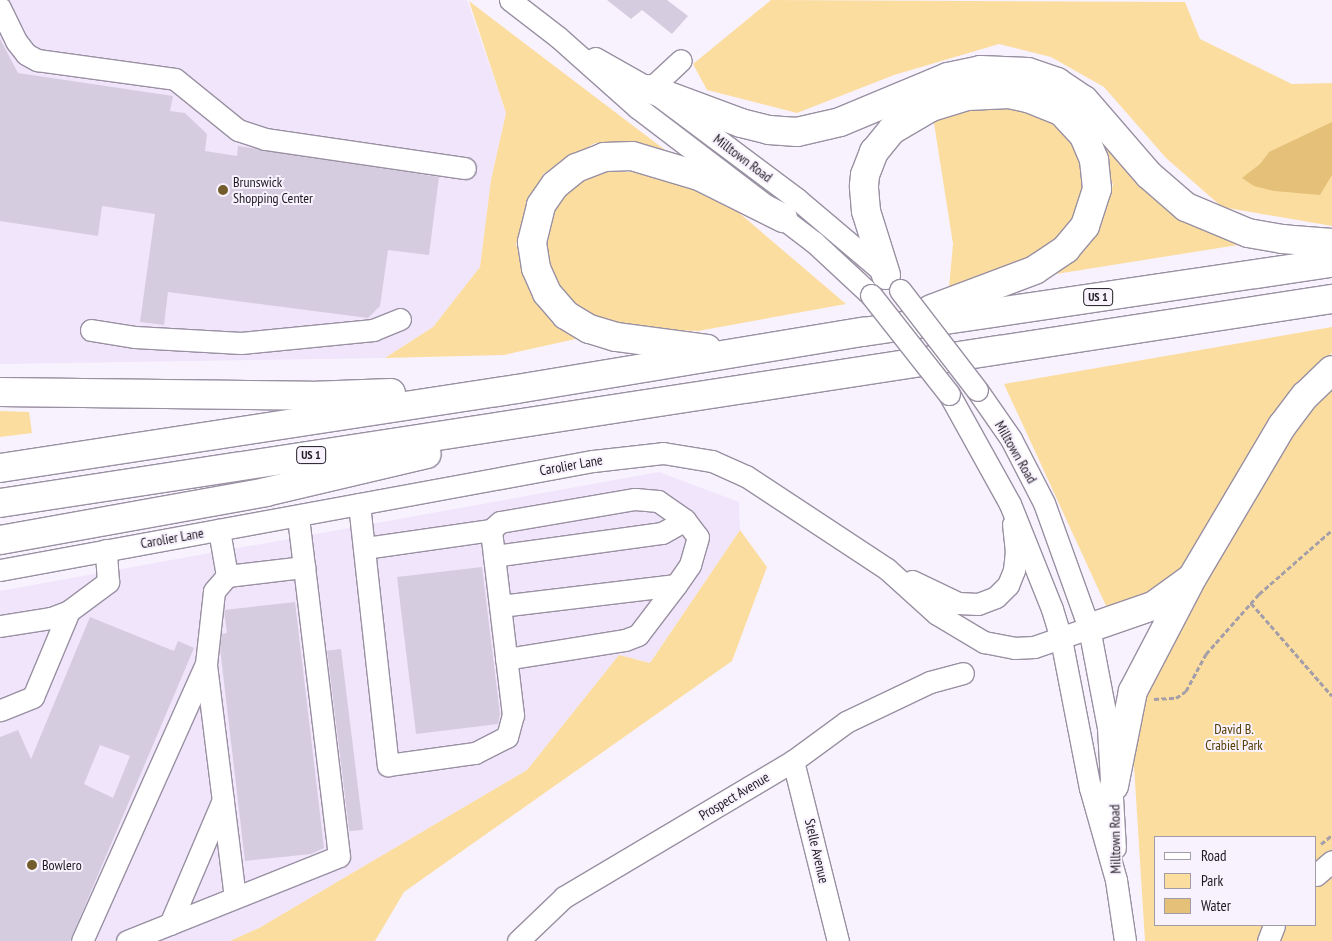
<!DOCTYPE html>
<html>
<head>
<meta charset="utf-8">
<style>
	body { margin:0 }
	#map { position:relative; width:1332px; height:941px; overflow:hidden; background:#f8f2fe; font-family:"PT Sans Narrow",sans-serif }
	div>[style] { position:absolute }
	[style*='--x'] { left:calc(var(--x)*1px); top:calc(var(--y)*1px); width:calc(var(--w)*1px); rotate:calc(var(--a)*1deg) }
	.built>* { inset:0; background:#f0e5fb }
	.green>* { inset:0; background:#fcdda0 }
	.water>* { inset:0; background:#e4c078 }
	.building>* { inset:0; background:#d6cce0; transform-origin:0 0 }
	.path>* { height:3px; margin-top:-1.5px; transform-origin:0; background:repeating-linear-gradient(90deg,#a39ea8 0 5px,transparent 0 7.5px) }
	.roads { filter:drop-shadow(1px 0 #9990a2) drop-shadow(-1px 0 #9990a2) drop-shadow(0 1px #9990a2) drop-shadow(0 -1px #9990a2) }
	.minor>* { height:21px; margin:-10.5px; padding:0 10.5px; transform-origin:10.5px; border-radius:10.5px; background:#fff }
	.highway>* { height:28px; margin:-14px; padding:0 14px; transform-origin:14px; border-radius:14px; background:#fff }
	.bridges { filter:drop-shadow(1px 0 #9990a2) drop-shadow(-1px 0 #9990a2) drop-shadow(0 1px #9990a2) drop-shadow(0 -1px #9990a2) }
	.minor-bridge>* { height:21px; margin:-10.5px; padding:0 10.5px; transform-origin:10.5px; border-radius:10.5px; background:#fff }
	.dots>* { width:14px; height:14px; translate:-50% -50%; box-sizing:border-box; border:2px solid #f8f2fe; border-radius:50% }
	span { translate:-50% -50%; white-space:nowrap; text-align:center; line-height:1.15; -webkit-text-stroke:4px #f8f2fe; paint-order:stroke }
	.shield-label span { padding:1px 4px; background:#f8f2fe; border:1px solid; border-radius:4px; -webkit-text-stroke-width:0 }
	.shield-label { font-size:12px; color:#1e1a21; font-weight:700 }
	.street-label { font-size:14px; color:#1e1a21 }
	.poi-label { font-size:14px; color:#1e1a21 }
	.left { translate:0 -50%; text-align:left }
	.park-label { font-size:14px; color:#543c00 }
	.legend { position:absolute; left:1154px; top:836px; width:162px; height:90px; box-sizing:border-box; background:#f8f2fe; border:1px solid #a19ca6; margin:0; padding:6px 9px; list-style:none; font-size:15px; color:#1e1a21 }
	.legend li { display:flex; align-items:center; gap:10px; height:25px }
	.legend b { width:25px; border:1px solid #a19ca6 }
</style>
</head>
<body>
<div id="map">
	<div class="built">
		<i style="clip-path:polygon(0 0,467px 0,506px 113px,491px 180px,480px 267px,433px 327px,385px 358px,0 364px)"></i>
		<i style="clip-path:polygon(659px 472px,739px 502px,740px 530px,650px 663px,619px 655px,527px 770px,259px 928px,230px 941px,0 941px,0 591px)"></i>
	</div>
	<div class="green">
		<i style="clip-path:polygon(771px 0,1185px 2px,1200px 39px,1292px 84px,1332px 83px,1332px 226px,1222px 207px,1166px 158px,1104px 87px,1051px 57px,999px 44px,894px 75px,797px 113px,707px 90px,693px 64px)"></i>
		<i style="clip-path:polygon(469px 1px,669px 153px,595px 143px,543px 174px,516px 244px,541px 309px,580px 338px,504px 355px,385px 358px,433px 327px,480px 267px,491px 180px,506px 113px)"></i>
		<i style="clip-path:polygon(987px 103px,1035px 110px,1070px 137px,1084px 175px,1081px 211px,1056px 243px,1010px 270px,949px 287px,953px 244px,933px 117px)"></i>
		<i style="clip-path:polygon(1096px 132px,1244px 244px,1056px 274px,1096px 229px,1113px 185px)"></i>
		<i style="clip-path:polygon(602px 170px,668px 175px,731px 206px,846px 304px,698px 331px,622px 328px,571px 306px,545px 263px,549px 218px,566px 189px)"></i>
		<i style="clip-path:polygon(1332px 327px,1332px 353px,1275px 415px,1190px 559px,1151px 596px,1107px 608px,1004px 384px)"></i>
		<i style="clip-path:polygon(evenodd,1332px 383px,1332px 941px,1145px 941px,1133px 750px,1138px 711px,1199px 588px,1321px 391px,1332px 383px,1156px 837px,1316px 837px,1316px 925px,1156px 925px,1156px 837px)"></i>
		<i style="clip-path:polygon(0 411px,29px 412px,32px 433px,0 437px)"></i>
		<i style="clip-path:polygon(740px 530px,767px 567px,732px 661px,404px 892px,375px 941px,230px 941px,259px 928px,527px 770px,619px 655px,650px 663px)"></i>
	</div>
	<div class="water">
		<i style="clip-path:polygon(1332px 122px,1332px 175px,1320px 195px,1274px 191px,1254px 186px,1242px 178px,1260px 164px,1269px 152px)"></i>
	</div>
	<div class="building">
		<i style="clip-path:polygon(607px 0,667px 0,688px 16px,672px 34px,642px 10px,631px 19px)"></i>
		<i style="clip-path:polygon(0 39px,18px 73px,173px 96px,170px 111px,185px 113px,207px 134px,205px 151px,237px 156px,238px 146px,439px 177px,429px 255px,388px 250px,380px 306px,368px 318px,168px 292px,164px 325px,140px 322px,155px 214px,102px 206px,98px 236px,0 221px)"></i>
		<i style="clip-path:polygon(482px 567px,500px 714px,498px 724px,416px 734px,397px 577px)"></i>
		<i style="clip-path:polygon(295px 602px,324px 848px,311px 854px,245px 861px,220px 648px,222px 634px,227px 633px,224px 610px)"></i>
		<i style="clip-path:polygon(evenodd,90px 617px,174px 651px,178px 641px,194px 648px,70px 941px,0 941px,0 737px,18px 730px,31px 759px,90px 617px,100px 745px,130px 756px,113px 798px,84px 784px,100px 745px)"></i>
		<i style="left:341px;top:649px;width:182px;height:14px;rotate:83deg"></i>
	</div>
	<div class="path">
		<i style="--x:1251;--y:603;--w:123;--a:48.9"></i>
		<i style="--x:1154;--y:699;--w:22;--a:-3"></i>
		<i style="--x:1176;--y:698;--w:12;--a:-35"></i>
		<i style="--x:1186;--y:691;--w:42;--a:-61.6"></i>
		<i style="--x:1206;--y:654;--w:80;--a:-48.5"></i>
		<i style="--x:1259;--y:594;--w:97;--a:-41.2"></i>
		<i style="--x:1321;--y:844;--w:14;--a:-39"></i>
	</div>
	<div class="roads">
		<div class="minor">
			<i style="--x:510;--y:0;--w:61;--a:37.6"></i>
			<i style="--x:558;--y:37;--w:107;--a:41.6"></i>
			<i style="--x:638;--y:108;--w:221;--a:37.3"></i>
			<i style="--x:814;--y:242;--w:78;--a:42.9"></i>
			<i style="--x:0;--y:8;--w:37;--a:64"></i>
			<i style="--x:16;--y:41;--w:16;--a:52"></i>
			<i style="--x:26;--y:54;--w:13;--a:29"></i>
			<i style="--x:37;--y:60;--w:139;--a:7.8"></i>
			<i style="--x:175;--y:79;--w:81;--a:39"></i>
			<i style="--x:238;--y:130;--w:28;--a:18"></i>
			<i style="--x:265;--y:139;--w:202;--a:8.3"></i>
			<i style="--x:595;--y:58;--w:63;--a:29.4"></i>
			<i style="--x:650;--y:89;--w:184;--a:36.8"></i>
			<i style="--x:797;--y:199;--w:118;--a:40.2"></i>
			<i style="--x:650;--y:89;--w:42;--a:-43.1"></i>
			<i style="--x:91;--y:330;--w:45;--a:9"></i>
			<i style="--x:135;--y:337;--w:106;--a:3.2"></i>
			<i style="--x:241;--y:343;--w:133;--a:-5.6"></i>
			<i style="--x:373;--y:330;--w:29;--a:-22"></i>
			<i style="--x:977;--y:390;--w:60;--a:55.2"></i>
			<i style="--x:1011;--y:439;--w:72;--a:62.7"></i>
			<i style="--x:1044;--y:503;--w:133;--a:70.2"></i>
			<i style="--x:1089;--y:628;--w:102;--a:79.2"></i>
			<i style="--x:1108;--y:728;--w:120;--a:86.7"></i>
			<i style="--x:949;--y:394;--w:126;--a:61"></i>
			<i style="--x:1010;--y:504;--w:113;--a:68.2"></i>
			<i style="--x:1052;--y:609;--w:31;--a:73"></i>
			<i style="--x:1061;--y:639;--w:152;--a:79"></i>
			<i style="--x:1090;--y:788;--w:96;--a:74.2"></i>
			<i style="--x:1116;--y:880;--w:62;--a:81.6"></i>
			<i style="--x:359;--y:504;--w:263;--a:83.7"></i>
			<i style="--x:388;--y:765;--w:88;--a:-7.9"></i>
			<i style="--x:475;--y:753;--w:36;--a:-27"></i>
			<i style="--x:507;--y:737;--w:23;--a:-75"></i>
			<i style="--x:513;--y:715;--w:186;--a:-96.8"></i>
			<i style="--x:491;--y:530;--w:128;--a:171.9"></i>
			<i style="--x:491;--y:530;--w:12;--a:-42"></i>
			<i style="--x:500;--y:522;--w:137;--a:-9.7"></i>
			<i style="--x:635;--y:499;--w:23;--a:5"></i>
			<i style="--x:658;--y:501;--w:33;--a:35"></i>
			<i style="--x:494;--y:556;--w:170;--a:-7.8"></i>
			<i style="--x:662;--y:533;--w:26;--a:-29"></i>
			<i style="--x:685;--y:520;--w:21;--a:53"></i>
			<i style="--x:698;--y:537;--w:29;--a:106"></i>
			<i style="--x:690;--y:565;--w:24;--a:125"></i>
			<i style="--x:676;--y:585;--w:177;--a:173.2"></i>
			<i style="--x:0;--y:570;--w:603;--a:-10.42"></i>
			<i style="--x:593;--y:461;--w:70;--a:-6.5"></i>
			<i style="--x:663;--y:453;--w:50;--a:9.3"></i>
			<i style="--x:712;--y:461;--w:37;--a:24"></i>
			<i style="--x:746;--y:476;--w:169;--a:33.4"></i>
			<i style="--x:887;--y:569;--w:67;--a:42"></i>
			<i style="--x:937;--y:614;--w:55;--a:30.8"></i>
			<i style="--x:984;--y:642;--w:31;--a:11"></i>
			<i style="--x:1014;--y:648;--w:20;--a:-3"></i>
			<i style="--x:1034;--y:647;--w:58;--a:-19.1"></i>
			<i style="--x:227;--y:576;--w:78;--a:-6.7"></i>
			<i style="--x:912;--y:581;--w:51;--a:25.6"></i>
			<i style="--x:958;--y:603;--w:20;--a:3"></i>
			<i style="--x:978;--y:604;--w:19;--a:-21"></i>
			<i style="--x:996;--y:597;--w:17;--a:-45"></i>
			<i style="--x:1008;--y:585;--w:16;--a:-68"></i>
			<i style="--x:1014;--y:570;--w:18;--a:-84"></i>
			<i style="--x:1016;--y:552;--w:28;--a:-96"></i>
			<i style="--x:69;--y:611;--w:49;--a:-36.6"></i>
			<i style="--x:108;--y:582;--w:32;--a:-94"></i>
			<i style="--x:0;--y:626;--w:52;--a:-8.9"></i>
			<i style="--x:51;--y:618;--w:19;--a:-21"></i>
			<i style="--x:69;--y:611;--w:93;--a:112.7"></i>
			<i style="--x:33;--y:697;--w:35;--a:158"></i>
			<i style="--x:506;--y:659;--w:121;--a:-9.1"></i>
			<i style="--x:625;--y:640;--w:14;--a:-21"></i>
			<i style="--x:638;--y:635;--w:63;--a:-52.8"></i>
			<i style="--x:206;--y:665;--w:234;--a:82.9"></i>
			<i style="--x:793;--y:761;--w:186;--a:76"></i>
			<i style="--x:1316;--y:875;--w:21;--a:-41"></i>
			<i style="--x:170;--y:924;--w:135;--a:-66.9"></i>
			<i style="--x:82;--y:941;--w:303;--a:-65.9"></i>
			<i style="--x:206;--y:664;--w:73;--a:-83.7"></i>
			<i style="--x:214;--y:591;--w:20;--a:-49"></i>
			<i style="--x:227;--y:576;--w:47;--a:-99.9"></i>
			<i style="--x:127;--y:941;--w:228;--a:-21.8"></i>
			<i style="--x:339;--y:856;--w:342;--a:-96.9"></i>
			<i style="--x:518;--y:941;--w:64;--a:-43.7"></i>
			<i style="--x:564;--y:897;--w:266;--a:-30.7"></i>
			<i style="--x:793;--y:761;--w:66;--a:-36.3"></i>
			<i style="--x:846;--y:722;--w:93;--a:-25.5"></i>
			<i style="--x:930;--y:682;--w:34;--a:-15"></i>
			<i style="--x:1268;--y:941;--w:17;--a:-69"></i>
		</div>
		<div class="highway">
			<i style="--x:650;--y:89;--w:97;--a:20.5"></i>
			<i style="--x:741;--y:123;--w:29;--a:14"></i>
			<i style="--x:769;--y:130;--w:28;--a:4"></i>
			<i style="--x:797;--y:132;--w:44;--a:-13.1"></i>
			<i style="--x:840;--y:122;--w:117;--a:-22.6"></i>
			<i style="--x:948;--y:77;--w:33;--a:-12"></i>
			<i style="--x:980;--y:70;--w:48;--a:2.4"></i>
			<i style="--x:1028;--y:72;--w:31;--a:19"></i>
			<i style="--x:1057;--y:82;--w:32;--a:34"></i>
			<i style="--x:1084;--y:100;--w:99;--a:49.1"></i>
			<i style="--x:1149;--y:175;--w:49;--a:40.9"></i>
			<i style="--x:1186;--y:207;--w:67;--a:22.8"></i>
			<i style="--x:1248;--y:233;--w:35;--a:10"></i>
			<i style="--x:1282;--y:239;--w:50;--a:4.6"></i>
			<i style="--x:886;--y:275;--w:67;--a:-107.4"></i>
			<i style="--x:866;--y:211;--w:25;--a:-95"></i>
			<i style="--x:864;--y:186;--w:11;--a:-85"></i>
			<i style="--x:865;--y:175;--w:25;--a:-69"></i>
			<i style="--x:874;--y:152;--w:28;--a:-51"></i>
			<i style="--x:892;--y:130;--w:45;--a:-30.5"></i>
			<i style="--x:931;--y:107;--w:39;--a:-17"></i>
			<i style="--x:968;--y:96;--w:41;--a:-2.8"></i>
			<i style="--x:1009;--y:94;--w:19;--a:12"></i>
			<i style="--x:1028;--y:98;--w:37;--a:22"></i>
			<i style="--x:1062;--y:112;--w:33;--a:47"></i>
			<i style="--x:1084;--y:136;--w:26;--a:67"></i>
			<i style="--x:1094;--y:160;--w:29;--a:84"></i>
			<i style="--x:1097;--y:189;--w:39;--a:108"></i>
			<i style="--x:1085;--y:226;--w:30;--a:130"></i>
			<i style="--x:1066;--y:249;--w:37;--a:146"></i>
			<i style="--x:1035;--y:270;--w:111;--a:159.4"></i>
			<i style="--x:707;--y:349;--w:92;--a:-172.5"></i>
			<i style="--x:616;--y:337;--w:28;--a:-163"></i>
			<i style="--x:589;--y:329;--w:27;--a:-149"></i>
			<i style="--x:566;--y:315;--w:29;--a:-131"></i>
			<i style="--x:547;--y:293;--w:27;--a:-114"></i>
			<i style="--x:536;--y:268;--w:26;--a:-99"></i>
			<i style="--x:532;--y:242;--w:38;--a:-76"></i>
			<i style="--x:541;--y:205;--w:24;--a:-55"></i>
			<i style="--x:555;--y:185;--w:27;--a:-39"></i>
			<i style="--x:576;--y:168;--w:30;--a:-21"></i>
			<i style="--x:604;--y:157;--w:28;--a:-2"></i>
			<i style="--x:632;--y:156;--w:70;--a:16.6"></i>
			<i style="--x:699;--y:176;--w:94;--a:26.6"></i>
			<i style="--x:0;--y:392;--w:310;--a:0.7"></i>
			<i style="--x:310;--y:396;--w:81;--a:-2.1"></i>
			<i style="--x:0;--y:468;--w:523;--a:-8.69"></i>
			<i style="--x:517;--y:389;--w:351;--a:-9.4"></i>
			<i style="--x:863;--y:332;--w:474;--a:-8.4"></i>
			<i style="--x:0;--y:503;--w:1348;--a:-8.71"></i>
			<i style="--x:0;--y:540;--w:270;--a:-10.2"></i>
			<i style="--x:266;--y:492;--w:165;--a:-13.3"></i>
			<i style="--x:1089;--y:628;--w:68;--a:-19"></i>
			<i style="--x:1153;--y:606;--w:48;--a:-35.7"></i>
			<i style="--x:1192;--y:578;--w:177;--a:-59.4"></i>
			<i style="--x:1282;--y:426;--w:38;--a:-53"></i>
			<i style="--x:1305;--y:396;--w:37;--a:-44"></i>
			<i style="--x:1114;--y:786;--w:97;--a:-78.7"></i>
			<i style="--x:1133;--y:691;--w:121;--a:-62.4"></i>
		</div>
	</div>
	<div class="bridges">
		<div class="minor-bridge">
			<i style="--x:900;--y:290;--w:126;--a:52.4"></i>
			<i style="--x:871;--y:295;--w:126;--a:51.8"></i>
		</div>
	</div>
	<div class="dots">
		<i style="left:223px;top:190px;background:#735c2c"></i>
		<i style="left:32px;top:865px;background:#735c2c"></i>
	</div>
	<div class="shield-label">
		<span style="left:1098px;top:297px">US 1</span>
		<span style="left:311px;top:455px">US 1</span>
	</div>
	<div class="street-label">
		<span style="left:743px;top:158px;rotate:37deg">Milltown Road</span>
		<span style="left:1016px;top:452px;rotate:60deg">Milltown Road</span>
		<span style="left:571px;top:465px;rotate:-10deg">Carolier Lane</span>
		<span style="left:172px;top:538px;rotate:-10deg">Carolier Lane</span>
		<span style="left:734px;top:796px;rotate:-31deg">Prospect Avenue</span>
		<span style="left:1115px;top:839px;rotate:-91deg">Milltown Road</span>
		<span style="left:817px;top:851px;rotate:77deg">Stelle Avenue</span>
	</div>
	<div class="poi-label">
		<span class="left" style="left:233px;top:190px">Brunswick<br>Shopping Center</span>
		<span class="left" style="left:42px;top:865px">Bowlero</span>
	</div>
	<div class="park-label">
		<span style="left:1234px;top:737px">David B.<br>Crabiel Park</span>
	</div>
	<ul class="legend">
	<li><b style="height:6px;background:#fff"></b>Road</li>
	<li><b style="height:14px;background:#fcdda0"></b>Park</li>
	<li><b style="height:14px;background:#e4c078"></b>Water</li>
	</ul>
</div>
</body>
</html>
